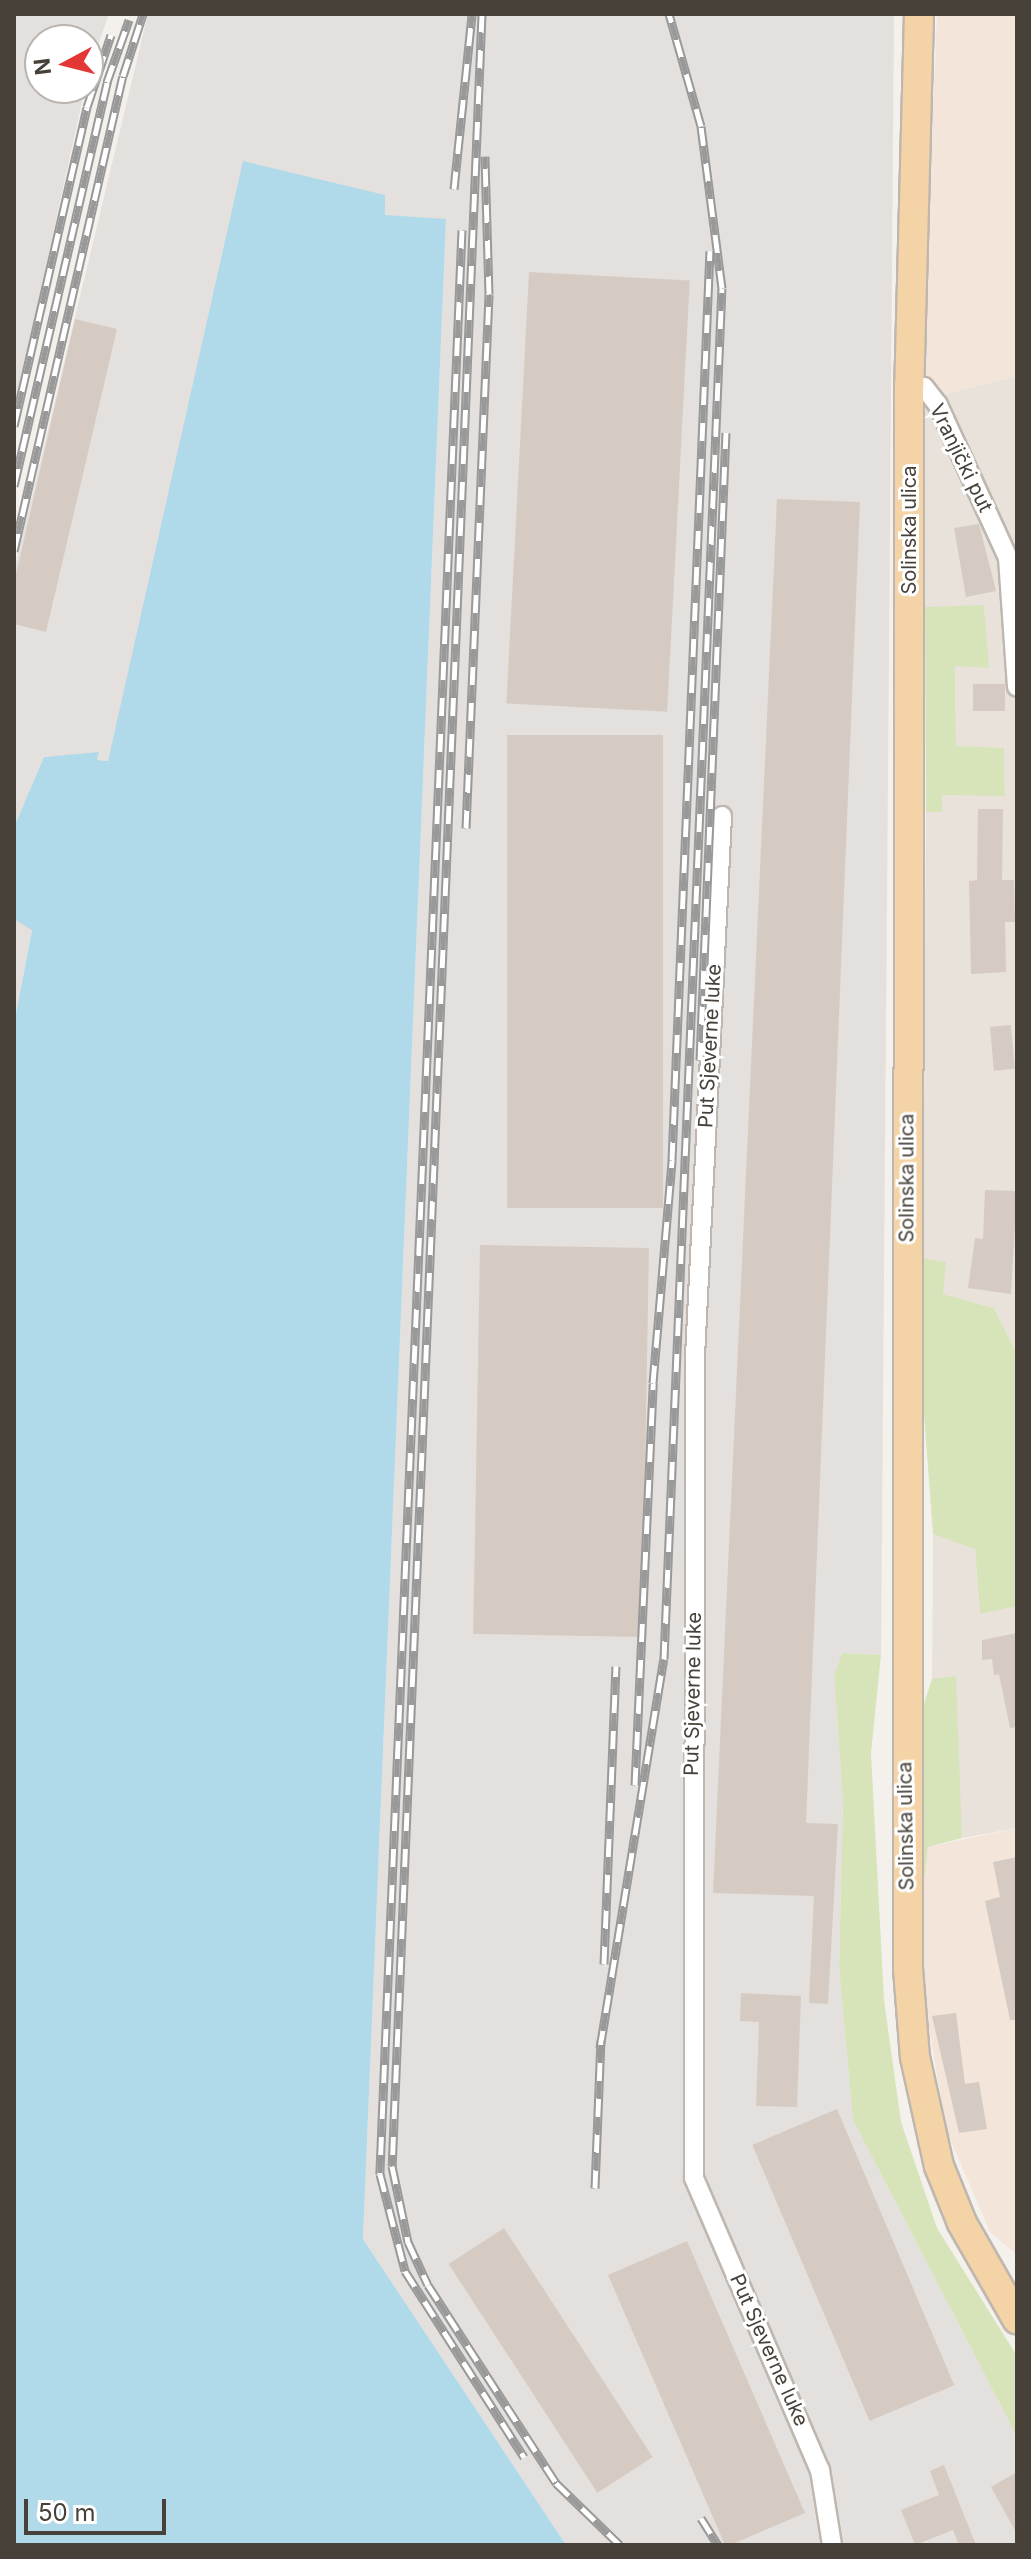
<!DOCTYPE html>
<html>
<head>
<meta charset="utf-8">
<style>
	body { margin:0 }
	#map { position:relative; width:1031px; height:2559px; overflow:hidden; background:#f4f1ec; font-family:Inter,sans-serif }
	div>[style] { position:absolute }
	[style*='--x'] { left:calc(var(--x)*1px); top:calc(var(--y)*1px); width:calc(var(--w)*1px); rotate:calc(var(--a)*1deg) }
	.residential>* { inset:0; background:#e8e2db }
	.commercial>* { inset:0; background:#f3e5da }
	.industrial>* { inset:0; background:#e4e0dd }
	.green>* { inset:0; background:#d7e4ba }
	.water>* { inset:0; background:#b0dae9 }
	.building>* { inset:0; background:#d5cbc3; transform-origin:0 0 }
	.roads { filter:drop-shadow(2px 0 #bfb7af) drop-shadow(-2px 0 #bfb7af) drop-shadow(0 2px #bfb7af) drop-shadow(0 -2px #bfb7af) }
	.minor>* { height:18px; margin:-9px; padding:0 9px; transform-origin:9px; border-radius:9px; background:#fff }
	.primary>* { height:28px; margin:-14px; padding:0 14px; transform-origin:14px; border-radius:14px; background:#f4d3a6 }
	.rail>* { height:9px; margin-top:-4.5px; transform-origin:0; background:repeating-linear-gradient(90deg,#fff 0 18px,#999 0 36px); box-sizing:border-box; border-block:2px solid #999 }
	span { translate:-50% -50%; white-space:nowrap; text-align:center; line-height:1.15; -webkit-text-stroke:6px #fff; paint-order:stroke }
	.street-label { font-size:20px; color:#48413a }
	.frame { position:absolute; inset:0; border:16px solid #48413a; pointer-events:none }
	.north { position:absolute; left:24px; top:24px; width:80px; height:80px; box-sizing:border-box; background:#fff; border:2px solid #b6b3b0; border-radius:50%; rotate:263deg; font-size:22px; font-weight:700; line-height:32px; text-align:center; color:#48413a }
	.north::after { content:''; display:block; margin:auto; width:28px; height:36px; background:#e33735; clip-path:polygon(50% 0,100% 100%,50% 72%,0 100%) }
	.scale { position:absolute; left:24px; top:2499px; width:142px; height:36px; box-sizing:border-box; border:4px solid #48413a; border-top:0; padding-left:10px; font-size:24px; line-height:28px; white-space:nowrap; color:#48413a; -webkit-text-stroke:6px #fff; paint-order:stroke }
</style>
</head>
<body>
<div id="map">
	<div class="residential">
		<i style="clip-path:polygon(1017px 376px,1017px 1354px,994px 1308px,943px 1294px,945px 1263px,923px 1258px,926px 812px,942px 812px,942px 795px,1005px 795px,1004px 749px,956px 746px,955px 665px,988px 668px,984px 606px,925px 607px,921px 400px)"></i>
		<i style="clip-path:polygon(933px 1534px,975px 1548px,980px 1614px,1017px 1606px,1017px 1828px,962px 1838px,932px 1679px)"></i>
	</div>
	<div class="commercial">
		<i style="clip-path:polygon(937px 14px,1017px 14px,1017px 376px,921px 400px)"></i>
		<i style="clip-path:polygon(1017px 1828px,1017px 2255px,990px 2232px,946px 2129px,925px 2003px,920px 1916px,928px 1847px)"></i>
	</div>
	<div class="industrial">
		<i style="clip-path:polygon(14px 14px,109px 14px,88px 74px,88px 40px,40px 40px,40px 88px,85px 88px,14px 412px)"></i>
		<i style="clip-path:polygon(148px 14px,894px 14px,881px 1655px,842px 1653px,834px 1675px,843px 1802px,839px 1968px,853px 2120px,1017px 2437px,1017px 2545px,566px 2545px,363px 2239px,446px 219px,107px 761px,97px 760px,99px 753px,44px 757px,14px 827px,14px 571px)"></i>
		<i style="clip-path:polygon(14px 919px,32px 929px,14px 1024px)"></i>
	</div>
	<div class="green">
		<i style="clip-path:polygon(984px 605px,989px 668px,955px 666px,956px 746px,1004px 748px,1005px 796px,942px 795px,942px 812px,926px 812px,925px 607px)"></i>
		<i style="clip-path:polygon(923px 1258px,946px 1262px,943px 1294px,994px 1308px,1017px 1354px,1017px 1606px,980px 1614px,975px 1549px,933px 1534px,922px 1387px)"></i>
		<i style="clip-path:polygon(842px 1653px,881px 1655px,871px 1753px,884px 2000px,901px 2122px,937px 2228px,1017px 2356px,1017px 2437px,853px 2120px,839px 1968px,843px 1802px,834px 1675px)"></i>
		<i style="clip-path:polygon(956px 1676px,962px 1838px,928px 1847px,920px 1916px,918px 1722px,932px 1679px)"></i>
	</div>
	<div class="water">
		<i style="clip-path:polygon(243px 161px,385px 195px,385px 215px,446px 219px,363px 2239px,566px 2545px,14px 2545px,14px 1024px,32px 930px,14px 919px,14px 827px,44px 757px,99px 752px,97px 760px,108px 761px)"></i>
	</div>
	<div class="building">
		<i style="left:529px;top:272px;width:161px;height:432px;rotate:3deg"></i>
		<i style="clip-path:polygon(75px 319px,117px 329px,46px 632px,14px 624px,14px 583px)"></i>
		<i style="clip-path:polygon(777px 499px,860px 502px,806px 1823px,838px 1824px,828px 2004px,809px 2003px,814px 1896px,713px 1893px)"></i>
		<i style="clip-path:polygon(979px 524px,996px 591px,966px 597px,954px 528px)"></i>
		<i style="left:973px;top:684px;width:32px;height:27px"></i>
		<i style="left:507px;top:735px;width:156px;height:473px"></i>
		<i style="clip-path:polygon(978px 809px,1003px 809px,1002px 880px,1014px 880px,1015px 922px,1005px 922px,1006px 972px,971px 974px,969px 881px,977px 880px)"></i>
		<i style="left:1011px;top:1025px;width:44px;height:21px;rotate:85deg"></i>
		<i style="clip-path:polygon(985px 1190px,1017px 1191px,1011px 1294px,968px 1288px,975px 1238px,983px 1239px)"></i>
		<i style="left:480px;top:1245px;width:169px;height:389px;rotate:1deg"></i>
		<i style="clip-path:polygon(1017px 1633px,1017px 1727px,1010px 1728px,999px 1674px,994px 1675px,992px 1659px,982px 1660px,982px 1640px)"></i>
		<i style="clip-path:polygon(1017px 1857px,1017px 2020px,1010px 2020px,985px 1901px,1000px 1897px,993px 1862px)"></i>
		<i style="clip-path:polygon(741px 1993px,801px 1996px,797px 2107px,756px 2106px,759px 2022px,740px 2021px)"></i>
		<i style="clip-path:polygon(956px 2013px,965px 2084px,979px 2082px,987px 2129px,959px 2133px,932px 2016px)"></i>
		<i style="left:837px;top:2109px;width:300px;height:92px;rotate:67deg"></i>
		<i style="left:504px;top:2228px;width:273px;height:66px;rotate:57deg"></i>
		<i style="clip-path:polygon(687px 2241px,805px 2513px,730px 2545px,725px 2545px,608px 2275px)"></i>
		<i style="clip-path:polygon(944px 2465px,976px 2545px,959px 2545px,953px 2530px,915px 2545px,901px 2510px,939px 2495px,930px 2471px)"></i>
		<i style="clip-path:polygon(1017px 2472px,1017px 2534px,991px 2487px)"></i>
	</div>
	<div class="roads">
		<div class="minor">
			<i style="--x:909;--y:385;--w:15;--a:8"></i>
			<i style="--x:924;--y:387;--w:23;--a:52"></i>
			<i style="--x:938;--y:405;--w:168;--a:65.4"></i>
			<i style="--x:1008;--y:558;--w:129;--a:86"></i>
			<i style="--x:722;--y:816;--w:541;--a:92.86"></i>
			<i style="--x:695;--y:1356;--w:822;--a:90.07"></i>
			<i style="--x:694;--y:2178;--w:318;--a:66.7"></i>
			<i style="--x:820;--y:2470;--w:76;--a:80.9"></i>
		</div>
		<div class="primary">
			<i style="--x:919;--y:14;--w:371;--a:91.5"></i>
			<i style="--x:909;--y:385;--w:1584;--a:90.04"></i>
			<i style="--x:908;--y:1969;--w:88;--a:85.5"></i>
			<i style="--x:915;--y:2057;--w:112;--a:77.6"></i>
			<i style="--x:939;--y:2166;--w:61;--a:68"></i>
			<i style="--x:962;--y:2223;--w:111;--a:60.2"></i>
		</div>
	</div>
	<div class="rail">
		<i style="--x:482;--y:14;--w:2154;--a:92.39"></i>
		<i style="--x:392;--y:2166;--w:78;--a:78.1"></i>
		<i style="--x:408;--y:2242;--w:47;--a:65.1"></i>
		<i style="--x:428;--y:2285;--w:236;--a:57.1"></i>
		<i style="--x:556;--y:2483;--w:89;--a:44.1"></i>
		<i style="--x:454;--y:189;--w:176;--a:-84.1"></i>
		<i style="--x:462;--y:230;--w:1946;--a:92.42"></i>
		<i style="--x:380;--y:2174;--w:100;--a:75.5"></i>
		<i style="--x:405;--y:2271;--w:221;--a:57.4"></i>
		<i style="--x:14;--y:426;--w:327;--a:-77.1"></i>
		<i style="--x:87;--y:107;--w:76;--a:-71.6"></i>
		<i style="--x:14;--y:486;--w:415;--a:-77"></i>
		<i style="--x:107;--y:82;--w:66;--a:-70.5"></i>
		<i style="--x:14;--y:551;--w:487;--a:-77.1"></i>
		<i style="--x:123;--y:76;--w:65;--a:-72.1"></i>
		<i style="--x:466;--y:828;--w:534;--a:-87.53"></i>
		<i style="--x:489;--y:294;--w:138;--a:-91.7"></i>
		<i style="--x:700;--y:1060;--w:628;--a:-87.63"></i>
		<i style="--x:635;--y:1785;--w:402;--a:-87.4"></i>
		<i style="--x:653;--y:1383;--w:224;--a:-85.1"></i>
		<i style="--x:672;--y:1160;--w:910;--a:-87.61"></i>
		<i style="--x:604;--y:1964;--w:298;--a:-87.7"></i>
		<i style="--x:600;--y:2048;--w:394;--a:-80.7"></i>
		<i style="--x:664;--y:1659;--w:1372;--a:-87.58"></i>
		<i style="--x:722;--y:288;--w:163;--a:-97.4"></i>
		<i style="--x:701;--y:126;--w:116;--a:-105.9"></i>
		<i style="--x:595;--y:2188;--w:148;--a:-87.7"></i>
		<i style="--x:701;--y:2518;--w:32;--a:58"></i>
	</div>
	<div class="street-label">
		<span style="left:961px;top:458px;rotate:64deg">Vranjički put</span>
		<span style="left:909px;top:530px;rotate:-90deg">Solinska ulica</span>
		<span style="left:710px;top:1046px;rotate:-87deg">Put Sjeverne luke</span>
		<span style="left:907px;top:1178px;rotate:-90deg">Solinska ulica</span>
		<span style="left:693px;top:1694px;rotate:-89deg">Put Sjeverne luke</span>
		<span style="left:906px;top:1826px;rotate:-91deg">Solinska ulica</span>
		<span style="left:769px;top:2350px;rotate:66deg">Put Sjeverne luke</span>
	</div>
	<div class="frame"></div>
	<div class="north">N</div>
	<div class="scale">50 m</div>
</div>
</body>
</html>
